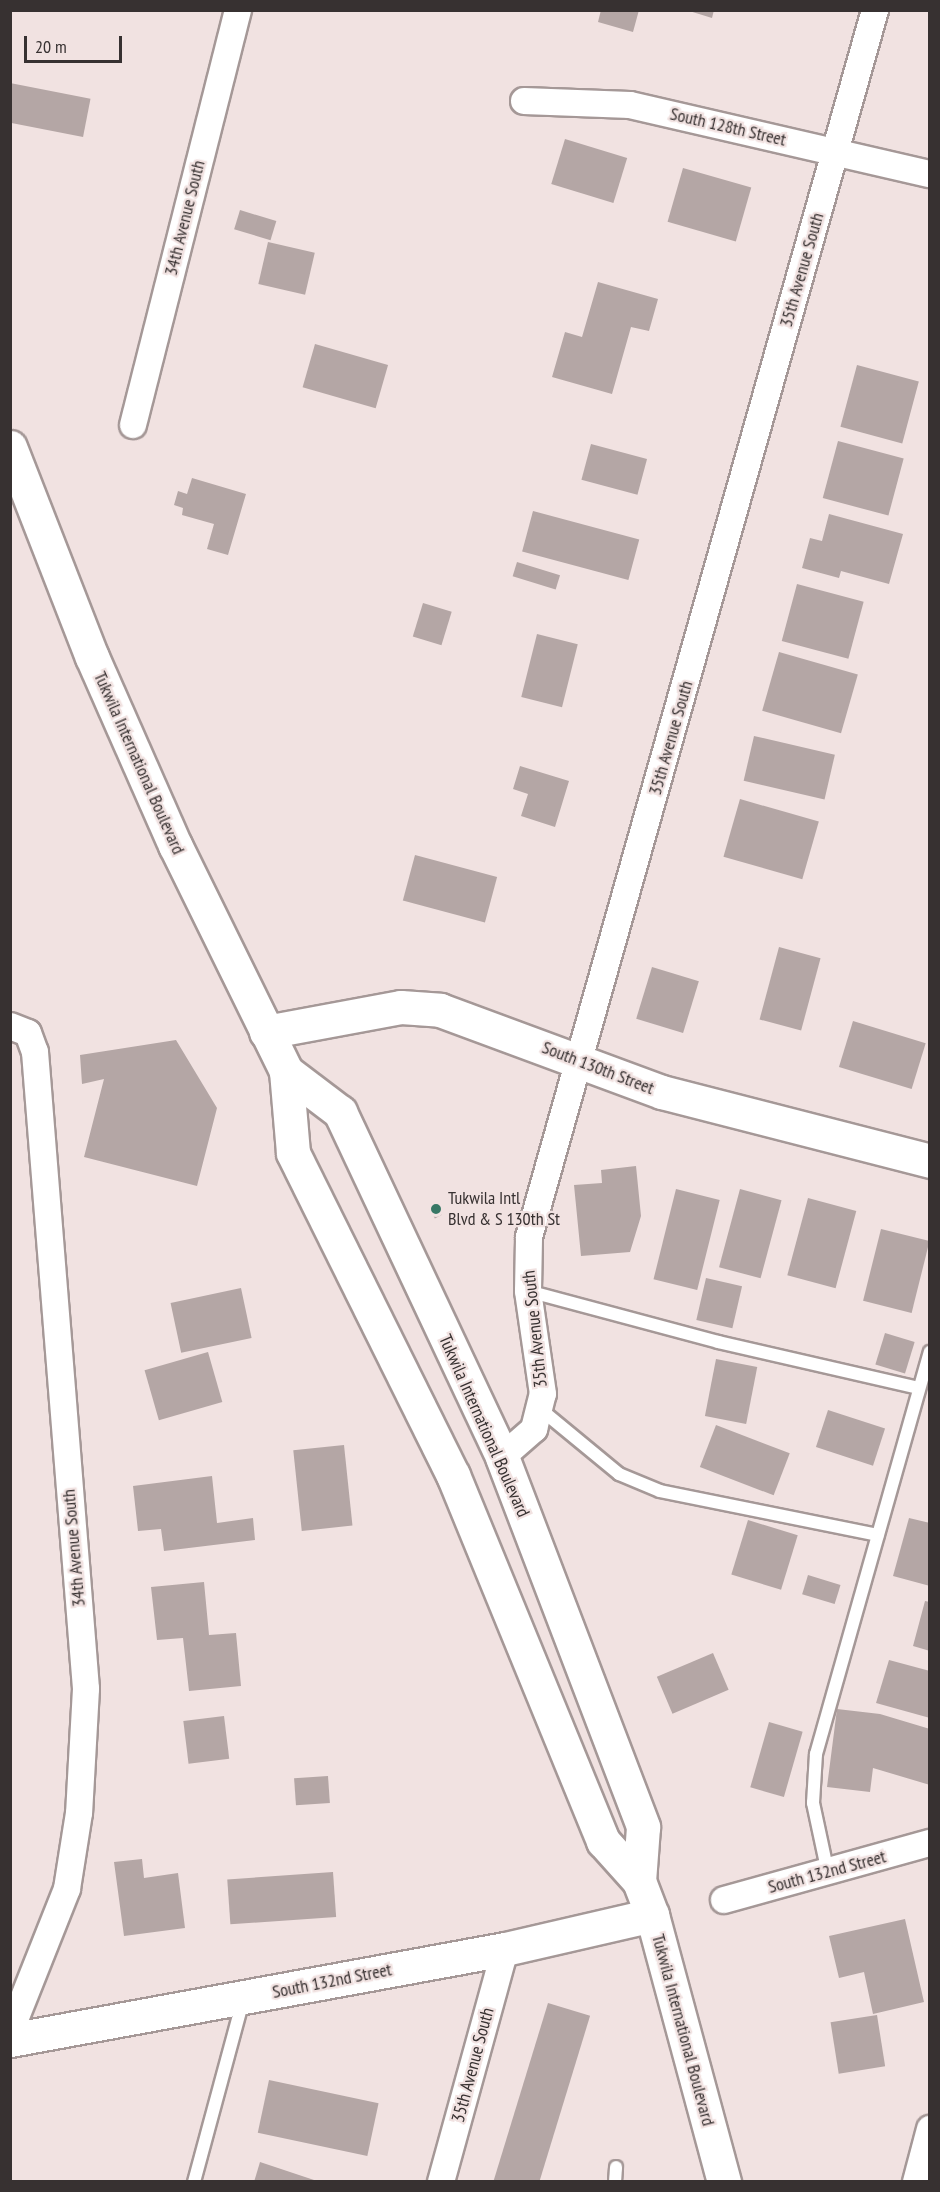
<!DOCTYPE html>
<html>
<head>
<meta charset="utf-8">
<style>
	body { margin:0 }
	#map { position:relative; width:940px; height:2192px; overflow:hidden; background:#f1e2e1; font-family:"PT Sans Narrow",sans-serif }
	div>[style] { position:absolute }
	[style*='--x'] { left:calc(var(--x)*1px); top:calc(var(--y)*1px); width:calc(var(--w)*1px); rotate:calc(var(--a)*1deg) }
	.building>* { inset:0; background:#b4a6a5; transform-origin:0 0 }
	.roads { filter:drop-shadow(2px 0 #a59897) drop-shadow(-2px 0 #a59897) drop-shadow(0 2px #a59897) drop-shadow(0 -2px #a59897) }
	.lane>* { height:12px; margin:-6px; padding:0 6px; transform-origin:6px; border-radius:6px; background:#fff }
	.street>* { height:26px; margin:-13px; padding:0 13px; transform-origin:13px; border-radius:13px; background:#fff }
	.secondary>* { height:33px; margin:-16.5px; padding:0 16.5px; transform-origin:16.5px; border-radius:16.5px; background:#fff }
	.primary>* { height:33px; margin:-16.5px; padding:0 16.5px; transform-origin:16.5px; border-radius:16.5px; background:#fff }
	.dots>* { width:16px; height:16px; translate:-50% -50%; box-sizing:border-box; border:3px solid #f1e2e1; border-radius:50% }
	span { translate:-50% -50%; white-space:nowrap; text-align:center; line-height:1.15; -webkit-text-stroke:4.5px #f1e2e1; paint-order:stroke }
	.street-label { font-size:18px; color:#373131 }
	.poi-label { font-size:18px; color:#373131 }
	.left { translate:0 -50%; text-align:left }
	.frame { position:absolute; inset:0; border:12px solid #373131; pointer-events:none }
	.scale { position:absolute; left:24px; top:36px; width:98px; height:27px; box-sizing:border-box; border:3px solid #373131; border-top:0; padding-left:8px; font-size:18px; line-height:21px; white-space:nowrap; color:#373131; -webkit-text-stroke:4px #f1e2e1; paint-order:stroke }
</style>
</head>
<body>
<div id="map">
	<div class="building">
		<i style="clip-path:polygon(601px 10px,639px 10px,633px 32px,598px 22px)"></i>
		<i style="clip-path:polygon(686px 10px,714px 10px,712px 18px)"></i>
		<i style="left:10px;top:83px;width:82px;height:39px;rotate:11deg"></i>
		<i style="left:565px;top:139px;width:65px;height:47px;rotate:17deg"></i>
		<i style="left:683px;top:168px;width:71px;height:56px;rotate:16deg"></i>
		<i style="left:240px;top:210px;width:38px;height:20px;rotate:17deg"></i>
		<i style="left:268px;top:242px;width:48px;height:43px;rotate:13deg"></i>
		<i style="clip-path:polygon(598px 282px,658px 299px,649px 331px,631px 327px,612px 394px,552px 377px,565px 332px,582px 337px)"></i>
		<i style="left:315px;top:344px;width:76px;height:45px;rotate:16deg"></i>
		<i style="left:857px;top:365px;width:64px;height:64px;rotate:15deg"></i>
		<i style="left:838px;top:441px;width:68px;height:59px;rotate:15deg"></i>
		<i style="left:591px;top:444px;width:58px;height:37px;rotate:15deg"></i>
		<i style="clip-path:polygon(192px 478px,246px 494px,228px 555px,207px 549px,214px 524px,182px 515px,183px 508px,174px 505px,178px 491px,187px 494px)"></i>
		<i style="left:533px;top:511px;width:110px;height:42px;rotate:15deg"></i>
		<i style="clip-path:polygon(829px 514px,903px 534px,889px 584px,841px 571px,839px 578px,802px 568px,810px 538px,822px 541px)"></i>
		<i style="left:517px;top:562px;width:45px;height:15px;rotate:17deg"></i>
		<i style="left:797px;top:584px;width:69px;height:59px;rotate:15deg"></i>
		<i style="left:423px;top:603px;width:30px;height:35px;rotate:17deg"></i>
		<i style="left:537px;top:634px;width:42px;height:65px;rotate:14deg"></i>
		<i style="left:779px;top:652px;width:82px;height:61px;rotate:16deg"></i>
		<i style="left:754px;top:736px;width:83px;height:46px;rotate:13deg"></i>
		<i style="clip-path:polygon(520px 766px,569px 781px,555px 827px,521px 816px,528px 794px,513px 789px)"></i>
		<i style="left:740px;top:799px;width:82px;height:60px;rotate:16deg"></i>
		<i style="left:415px;top:855px;width:85px;height:47px;rotate:15deg"></i>
		<i style="left:779px;top:947px;width:43px;height:75px;rotate:15deg"></i>
		<i style="left:652px;top:967px;width:49px;height:54px;rotate:17deg"></i>
		<i style="left:853px;top:1021px;width:76px;height:48px;rotate:17deg"></i>
		<i style="clip-path:polygon(176px 1040px,217px 1108px,197px 1186px,84px 1157px,104px 1079px,82px 1084px,80px 1055px)"></i>
		<i style="clip-path:polygon(636px 1166px,641px 1216px,630px 1252px,581px 1256px,574px 1185px,602px 1183px,601px 1170px)"></i>
		<i style="left:676px;top:1189px;width:45px;height:93px;rotate:14deg"></i>
		<i style="left:740px;top:1189px;width:43px;height:81px;rotate:15deg"></i>
		<i style="left:808px;top:1198px;width:50px;height:80px;rotate:15deg"></i>
		<i style="left:437px;top:1205px;width:11px;height:8px;rotate:63deg"></i>
		<i style="left:881px;top:1229px;width:50px;height:74px;rotate:14deg"></i>
		<i style="left:706px;top:1278px;width:37px;height:43px;rotate:13deg"></i>
		<i style="left:241px;top:1288px;width:51px;height:72px;rotate:78deg"></i>
		<i style="left:885px;top:1333px;width:31px;height:33px;rotate:17deg"></i>
		<i style="left:208px;top:1352px;width:52px;height:66px;rotate:74deg"></i>
		<i style="left:716px;top:1359px;width:42px;height:58px;rotate:11deg"></i>
		<i style="left:828px;top:1410px;width:60px;height:39px;rotate:18deg"></i>
		<i style="left:716px;top:1425px;width:79px;height:45px;rotate:21deg"></i>
		<i style="left:344px;top:1445px;width:81px;height:51px;rotate:84deg"></i>
		<i style="clip-path:polygon(212px 1476px,217px 1523px,253px 1518px,255px 1540px,164px 1551px,161px 1529px,138px 1531px,133px 1486px)"></i>
		<i style="clip-path:polygon(909px 1518px,930px 1523px,930px 1586px,893px 1576px)"></i>
		<i style="left:748px;top:1520px;width:52px;height:57px;rotate:17deg"></i>
		<i style="left:808px;top:1575px;width:34px;height:20px;rotate:17deg"></i>
		<i style="clip-path:polygon(204px 1582px,209px 1635px,236px 1633px,241px 1686px,189px 1691px,183px 1638px,157px 1640px,151px 1587px)"></i>
		<i style="clip-path:polygon(925px 1601px,930px 1602px,930px 1651px,913px 1646px)"></i>
		<i style="left:713px;top:1653px;width:40px;height:61px;rotate:67deg"></i>
		<i style="clip-path:polygon(889px 1660px,930px 1671px,930px 1718px,876px 1703px)"></i>
		<i style="clip-path:polygon(837px 1709px,880px 1714px,930px 1729px,930px 1785px,873px 1768px,870px 1792px,827px 1787px)"></i>
		<i style="left:224px;top:1716px;width:43px;height:41px;rotate:83deg"></i>
		<i style="left:769px;top:1722px;width:35px;height:68px;rotate:16deg"></i>
		<i style="left:328px;top:1776px;width:27px;height:34px;rotate:86deg"></i>
		<i style="clip-path:polygon(142px 1859px,144px 1878px,178px 1873px,185px 1928px,124px 1936px,114px 1862px)"></i>
		<i style="left:333px;top:1872px;width:45px;height:106px;rotate:86deg"></i>
		<i style="clip-path:polygon(905px 1919px,924px 2002px,873px 2014px,864px 1972px,839px 1978px,829px 1936px)"></i>
		<i style="left:548px;top:2003px;width:44px;height:186px;rotate:17deg"></i>
		<i style="left:877px;top:2015px;width:52px;height:47px;rotate:81deg"></i>
		<i style="left:269px;top:2080px;width:112px;height:54px;rotate:12deg"></i>
		<i style="clip-path:polygon(260px 2162px,317px 2181px,317px 2182px,254px 2182px)"></i>
	</div>
	<div class="roads">
		<div class="lane">
			<i style="--x:528;--y:1291;--w:197;--a:15"></i>
			<i style="--x:718;--y:1342;--w:206;--a:12.9"></i>
			<i style="--x:539;--y:1408;--w:104;--a:39.5"></i>
			<i style="--x:619;--y:1474;--w:44;--a:22.5"></i>
			<i style="--x:660;--y:1491;--w:222;--a:11.4"></i>
			<i style="--x:828;--y:1873;--w:72;--a:-102.1"></i>
			<i style="--x:813;--y:1803;--w:49;--a:-86.5"></i>
			<i style="--x:816;--y:1754;--w:418;--a:-74.2"></i>
			<i style="--x:194;--y:2182;--w:188;--a:-74.9"></i>
			<i style="--x:615;--y:2182;--w:15;--a:-86"></i>
		</div>
		<div class="street">
			<i style="--x:524;--y:101;--w:106;--a:2.2"></i>
			<i style="--x:630;--y:105;--w:308;--a:13"></i>
			<i style="--x:133;--y:425;--w:428;--a:-75.8"></i>
			<i style="--x:10;--y:1026;--w:19;--a:21"></i>
			<i style="--x:28;--y:1033;--w:20;--a:70"></i>
			<i style="--x:35;--y:1052;--w:639;--a:85.42"></i>
			<i style="--x:86;--y:1689;--w:124;--a:93.2"></i>
			<i style="--x:79;--y:1813;--w:77;--a:99"></i>
			<i style="--x:67;--y:1889;--w:154;--a:111.7"></i>
			<i style="--x:502;--y:1457;--w:43;--a:-41.2"></i>
			<i style="--x:534;--y:1429;--w:36;--a:-76"></i>
			<i style="--x:543;--y:1394;--w:104;--a:-98.3"></i>
			<i style="--x:528;--y:1291;--w:54;--a:-88.9"></i>
			<i style="--x:529;--y:1237;--w:1275;--a:-74.25"></i>
			<i style="--x:724;--y:1900;--w:214;--a:-15.5"></i>
			<i style="--x:441;--y:2182;--w:242;--a:-74.6"></i>
			<i style="--x:916;--y:2182;--w:55;--a:-75.2"></i>
		</div>
		<div class="secondary">
			<i style="--x:266;--y:1032;--w:137;--a:-10.5"></i>
			<i style="--x:401;--y:1007;--w:39;--a:4"></i>
			<i style="--x:440;--y:1010;--w:237;--a:20.3"></i>
			<i style="--x:662;--y:1092;--w:277;--a:14.4"></i>
			<i style="--x:10;--y:2040;--w:503;--a:-10.42"></i>
			<i style="--x:505;--y:1949;--w:151;--a:-13"></i>
		</div>
		<div class="primary">
			<i style="--x:10;--y:447;--w:225;--a:68.7"></i>
			<i style="--x:92;--y:657;--w:206;--a:66.2"></i>
			<i style="--x:175;--y:845;--w:252;--a:63.8"></i>
			<i style="--x:286;--y:1071;--w:82;--a:85.1"></i>
			<i style="--x:293;--y:1153;--w:360;--a:63.6"></i>
			<i style="--x:453;--y:1475;--w:396;--a:67.7"></i>
			<i style="--x:603;--y:1841;--w:54;--a:48"></i>
			<i style="--x:639;--y:1881;--w:36;--a:69"></i>
			<i style="--x:652;--y:1915;--w:277;--a:74.9"></i>
			<i style="--x:286;--y:1071;--w:68;--a:37.2"></i>
			<i style="--x:340;--y:1112;--w:381;--a:64.8"></i>
			<i style="--x:502;--y:1457;--w:396;--a:69.1"></i>
			<i style="--x:643;--y:1827;--w:54;--a:94.2"></i>
		</div>
	</div>
	<div class="dots">
		<i style="left:436px;top:1209px;background:#377765"></i>
	</div>
	<div class="street-label">
		<span style="left:728px;top:127px;rotate:13deg">South 128th Street</span>
		<span style="left:185px;top:218px;rotate:-76deg">34th Avenue South</span>
		<span style="left:802px;top:270px;rotate:-74deg">35th Avenue South</span>
		<span style="left:671px;top:738px;rotate:-74deg">35th Avenue South</span>
		<span style="left:139px;top:763px;rotate:66deg">Tukwila International Boulevard</span>
		<span style="left:598px;top:1068px;rotate:21deg">South 130th Street</span>
		<span style="left:535px;top:1329px;rotate:-96deg">35th Avenue South</span>
		<span style="left:484px;top:1426px;rotate:66deg">Tukwila International Boulevard</span>
		<span style="left:74px;top:1548px;rotate:-95deg">34th Avenue South</span>
		<span style="left:827px;top:1872px;rotate:-15deg">South 132nd Street</span>
		<span style="left:332px;top:1981px;rotate:-11deg">South 132nd Street</span>
		<span style="left:683px;top:2030px;rotate:75deg">Tukwila International Boulevard</span>
		<span style="left:473px;top:2065px;rotate:-75deg">35th Avenue South</span>
	</div>
	<div class="poi-label">
		<span class="left" style="left:448px;top:1209px">Tukwila Intl<br>Blvd &amp; S 130th St</span>
	</div>
	<div class="frame"></div>
	<div class="scale">20 m</div>
</div>
</body>
</html>
